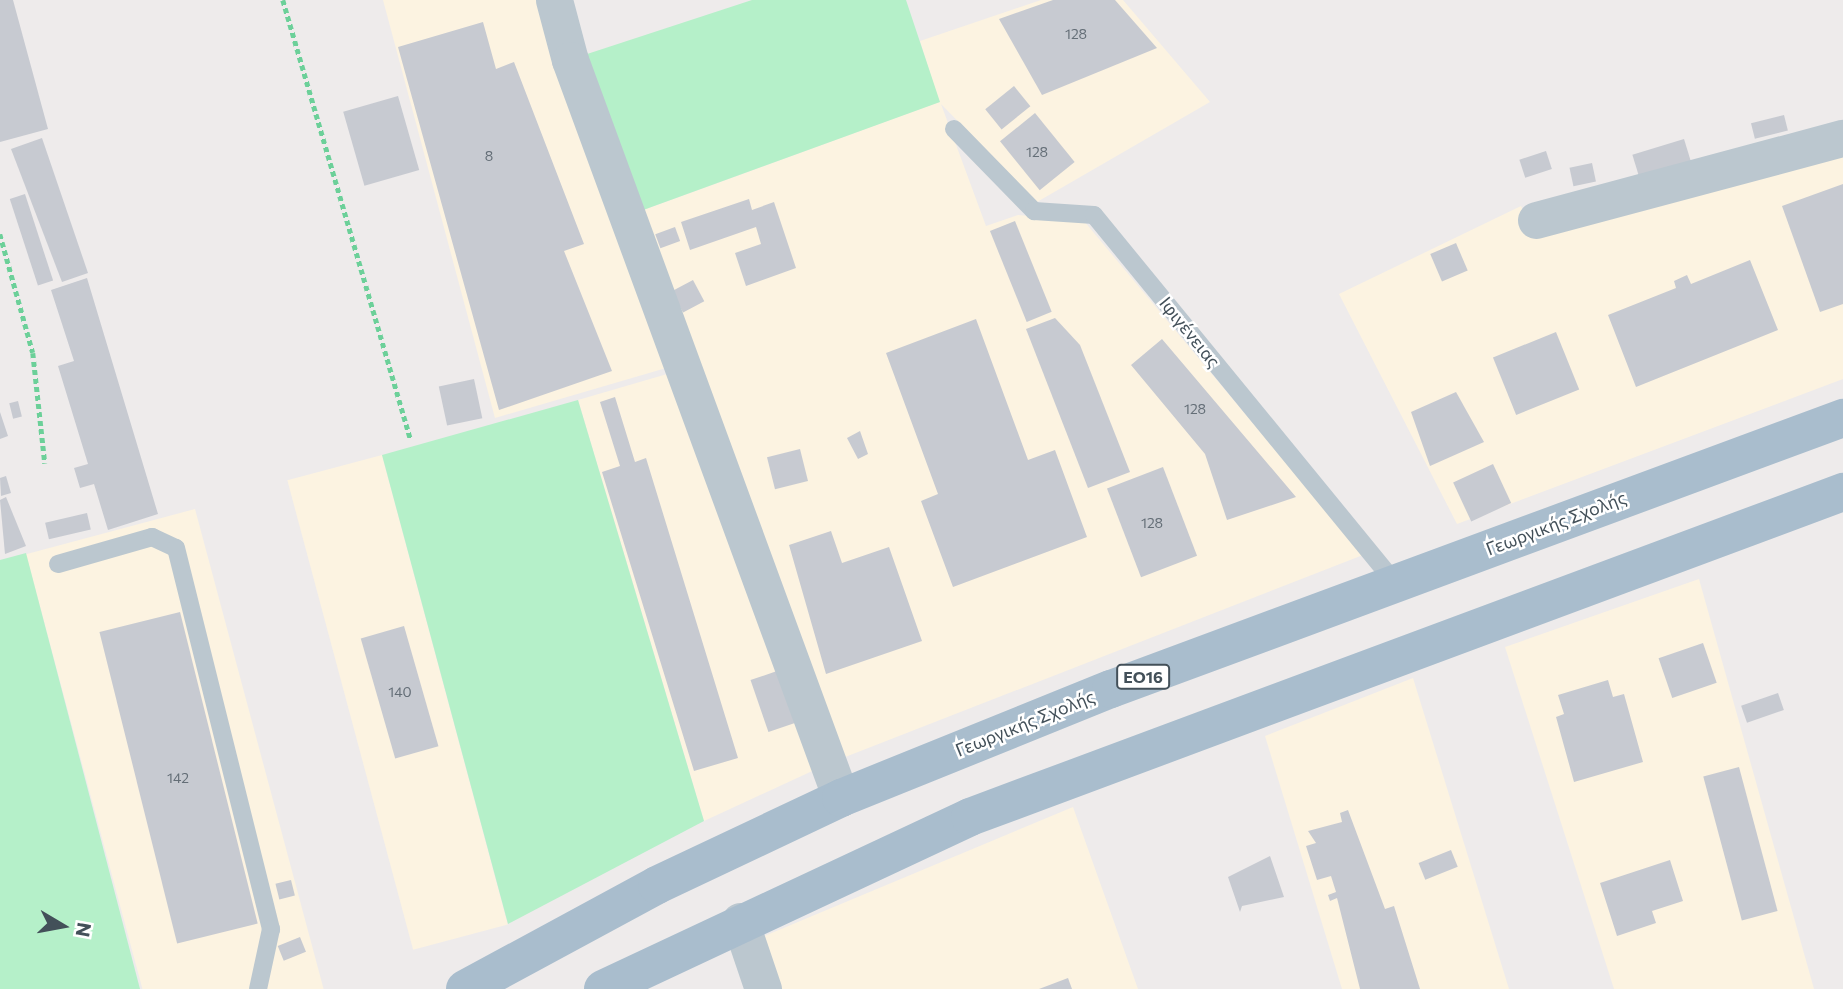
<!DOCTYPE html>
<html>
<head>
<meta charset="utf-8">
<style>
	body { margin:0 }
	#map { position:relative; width:1843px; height:989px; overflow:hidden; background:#eeebeb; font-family:Commissioner,sans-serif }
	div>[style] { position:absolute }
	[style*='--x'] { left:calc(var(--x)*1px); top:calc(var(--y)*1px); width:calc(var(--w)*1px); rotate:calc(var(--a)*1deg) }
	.commercial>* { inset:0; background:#fcf3e1; transform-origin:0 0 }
	.green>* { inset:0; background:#b5f0c9 }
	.building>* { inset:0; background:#c7cad1; transform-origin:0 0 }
	.path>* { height:4.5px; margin-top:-2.25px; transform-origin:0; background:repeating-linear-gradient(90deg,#6cd099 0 5px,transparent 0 8.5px) }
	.service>* { height:18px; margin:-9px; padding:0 9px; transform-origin:9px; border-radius:9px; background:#bbc7cf }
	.minor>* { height:37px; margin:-18.5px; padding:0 18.5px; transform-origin:18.5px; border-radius:18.5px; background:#bbc7cf }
	.primary>* { height:38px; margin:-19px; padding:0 19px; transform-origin:19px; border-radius:19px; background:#a9bdcd }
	span { translate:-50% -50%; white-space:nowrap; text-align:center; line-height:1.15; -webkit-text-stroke:5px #fff; paint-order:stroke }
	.number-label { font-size:14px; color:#646e77 }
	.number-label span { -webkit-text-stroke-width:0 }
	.shield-label span { padding:2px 5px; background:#fff; border:2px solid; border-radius:5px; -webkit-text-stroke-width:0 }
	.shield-label { font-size:16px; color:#435059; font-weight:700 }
	.street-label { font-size:18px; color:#435059 }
	.north { position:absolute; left:28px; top:891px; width:70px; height:70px; -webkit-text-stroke:5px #fff; paint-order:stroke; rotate:100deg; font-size:19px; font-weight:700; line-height:28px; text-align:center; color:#435059 }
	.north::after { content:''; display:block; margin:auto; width:24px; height:32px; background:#435059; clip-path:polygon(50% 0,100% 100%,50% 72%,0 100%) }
</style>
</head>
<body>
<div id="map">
	<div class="commercial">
		<i style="clip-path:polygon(383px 0,544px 0,673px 366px,495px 418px)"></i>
		<i style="clip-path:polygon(1041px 0,1123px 0,1210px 102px,1037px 202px,941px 104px,986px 226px,1018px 215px,1084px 221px,1363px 555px,835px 761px,635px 213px,939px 102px,920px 41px)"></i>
		<i style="clip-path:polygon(1843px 149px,1843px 379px,1457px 524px,1339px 294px,1521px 206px,1532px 231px)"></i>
		<i style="clip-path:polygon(674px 372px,821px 767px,704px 821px,578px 400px)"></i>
		<i style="left:382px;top:455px;width:486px;height:98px;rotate:75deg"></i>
		<i style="left:195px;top:509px;width:497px;height:175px;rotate:75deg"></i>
		<i style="clip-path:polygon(1699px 579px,1814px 989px,1614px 989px,1505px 647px)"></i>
		<i style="clip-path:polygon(1413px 678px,1509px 989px,1342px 989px,1265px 736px)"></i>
		<i style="clip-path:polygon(1073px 807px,1138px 989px,775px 989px,757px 939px)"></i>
	</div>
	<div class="green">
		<i style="clip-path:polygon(752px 0,906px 0,940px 102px,635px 213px,578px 57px)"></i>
		<i style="clip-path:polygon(578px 400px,704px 821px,508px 924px,382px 455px)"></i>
		<i style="clip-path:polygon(26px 553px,140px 989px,0 989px,0 560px)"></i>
	</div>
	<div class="building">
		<i style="clip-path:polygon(0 0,13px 0,48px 129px,0 142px)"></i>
		<i style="clip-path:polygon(1053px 0,1115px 0,1157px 48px,1042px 95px,999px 19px)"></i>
		<i style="clip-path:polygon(483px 22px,496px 69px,514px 62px,584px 244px,564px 251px,612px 371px,499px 410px,398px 47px)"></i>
		<i style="left:1014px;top:86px;width:26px;height:37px;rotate:51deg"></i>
		<i style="left:398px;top:96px;width:77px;height:57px;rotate:74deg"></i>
		<i style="left:1035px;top:113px;width:63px;height:45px;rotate:51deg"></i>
		<i style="left:1784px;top:115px;width:16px;height:34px;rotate:76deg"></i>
		<i style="clip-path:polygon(42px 138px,88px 273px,62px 282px,11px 149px)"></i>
		<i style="left:1684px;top:139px;width:27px;height:54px;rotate:73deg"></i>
		<i style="left:1546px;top:151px;width:19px;height:28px;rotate:72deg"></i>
		<i style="left:1592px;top:163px;width:19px;height:23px;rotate:78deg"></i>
		<i style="clip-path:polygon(1843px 184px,1843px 304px,1820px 312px,1782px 206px)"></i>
		<i style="left:25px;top:194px;width:91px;height:16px;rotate:72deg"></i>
		<i style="clip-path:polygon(749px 199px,752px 210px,774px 202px,796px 268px,746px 286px,735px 253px,761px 244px,756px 227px,690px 250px,681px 222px)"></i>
		<i style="left:1015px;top:221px;width:98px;height:27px;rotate:68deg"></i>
		<i style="left:675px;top:227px;width:15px;height:21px;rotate:70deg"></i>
		<i style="left:1456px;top:243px;width:30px;height:28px;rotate:67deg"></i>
		<i style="clip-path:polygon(1750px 260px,1778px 330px,1636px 387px,1608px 315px,1676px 288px,1674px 281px,1687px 275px,1691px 284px)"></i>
		<i style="clip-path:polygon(87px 278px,158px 514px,108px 530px,94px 484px,80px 488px,74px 468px,88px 464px,58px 366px,74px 361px,51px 290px)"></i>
		<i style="left:693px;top:280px;width:24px;height:24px;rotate:62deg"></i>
		<i style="clip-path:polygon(1055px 318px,1080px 345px,1130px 472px,1088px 488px,1026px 329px)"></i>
		<i style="clip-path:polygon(976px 319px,1028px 460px,1055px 450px,1087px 537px,953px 587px,921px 501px,938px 494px,886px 353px)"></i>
		<i style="left:1556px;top:332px;width:62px;height:68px;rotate:68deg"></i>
		<i style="clip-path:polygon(1162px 339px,1296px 497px,1227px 520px,1205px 454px,1131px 365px)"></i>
		<i style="left:474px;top:379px;width:40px;height:36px;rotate:78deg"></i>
		<i style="clip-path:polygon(1456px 392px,1484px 442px,1430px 466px,1411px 412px)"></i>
		<i style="clip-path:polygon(615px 397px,635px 462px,646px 458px,738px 758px,694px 771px,602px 472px,620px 466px,600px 402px)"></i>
		<i style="left:18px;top:401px;width:16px;height:9px;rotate:76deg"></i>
		<i style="clip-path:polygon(0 412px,8px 436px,0 439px)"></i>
		<i style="clip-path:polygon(860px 431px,868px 454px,858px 459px,847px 438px)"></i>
		<i style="left:800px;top:449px;width:33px;height:34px;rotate:76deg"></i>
		<i style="left:1493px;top:464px;width:43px;height:44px;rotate:65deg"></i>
		<i style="left:1163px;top:467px;width:95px;height:60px;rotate:69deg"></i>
		<i style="clip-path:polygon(6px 476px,11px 493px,1px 496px,0 478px)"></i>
		<i style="clip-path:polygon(6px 497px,26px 546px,5px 554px,0 500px)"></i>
		<i style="left:87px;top:513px;width:17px;height:43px;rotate:77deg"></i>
		<i style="clip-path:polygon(831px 531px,842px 563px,889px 547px,922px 641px,826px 674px,789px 545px)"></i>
		<i style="left:180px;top:612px;width:321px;height:83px;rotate:76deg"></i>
		<i style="left:404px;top:626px;width:125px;height:45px;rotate:74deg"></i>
		<i style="left:1703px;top:643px;width:42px;height:47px;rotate:71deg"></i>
		<i style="left:777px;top:671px;width:55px;height:28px;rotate:71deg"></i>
		<i style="clip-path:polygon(1608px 680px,1613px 697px,1624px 694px,1643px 762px,1574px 782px,1556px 717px,1564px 714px,1558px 695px)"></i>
		<i style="left:1778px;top:693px;width:18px;height:39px;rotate:71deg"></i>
		<i style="left:1739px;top:767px;width:149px;height:37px;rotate:75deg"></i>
		<i style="clip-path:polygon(1348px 810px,1385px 909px,1394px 906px,1420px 989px,1360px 989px,1337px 898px,1330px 901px,1328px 895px,1336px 892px,1331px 876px,1317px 880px,1306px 846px,1316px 843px,1308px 831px,1342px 822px,1340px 813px)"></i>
		<i style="left:1451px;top:850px;width:18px;height:35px;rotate:68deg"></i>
		<i style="clip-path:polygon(1270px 856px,1284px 897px,1242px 906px,1240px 912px,1228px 877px)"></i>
		<i style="clip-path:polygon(1670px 860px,1683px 901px,1652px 911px,1656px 923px,1617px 936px,1600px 883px)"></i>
		<i style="left:291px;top:880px;width:16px;height:16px;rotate:76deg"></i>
		<i style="left:300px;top:937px;width:16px;height:24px;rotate:68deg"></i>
		<i style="clip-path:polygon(1068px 978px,1072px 989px,1039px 989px)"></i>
	</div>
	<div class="path">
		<i style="--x:283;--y:0;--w:458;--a:73.8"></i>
		<i style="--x:0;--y:234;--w:123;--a:74.5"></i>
		<i style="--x:33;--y:353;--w:111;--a:83.8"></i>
	</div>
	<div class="service">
		<i style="--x:954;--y:129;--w:115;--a:45.7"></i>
		<i style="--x:1034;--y:211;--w:60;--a:3.8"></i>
		<i style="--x:1094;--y:215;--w:478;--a:50.7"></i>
		<i style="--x:58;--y:564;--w:98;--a:-16"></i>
		<i style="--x:152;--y:537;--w:26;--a:25"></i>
		<i style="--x:176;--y:548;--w:393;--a:76"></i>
		<i style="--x:271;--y:929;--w:61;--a:102.2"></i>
	</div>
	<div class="minor">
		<i style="--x:554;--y:0;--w:62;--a:75.1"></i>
		<i style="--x:570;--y:60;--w:786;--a:69.84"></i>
		<i style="--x:1536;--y:220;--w:318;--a:-15"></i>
		<i style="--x:740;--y:921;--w:72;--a:71.3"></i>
	</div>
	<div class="primary">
		<i style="--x:465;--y:989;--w:218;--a:-28.4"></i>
		<i style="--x:657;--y:885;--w:204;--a:-25.3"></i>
		<i style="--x:841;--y:798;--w:291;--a:-22"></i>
		<i style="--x:1111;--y:689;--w:781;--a:-20.32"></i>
		<i style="--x:603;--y:989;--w:405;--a:-25.1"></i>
		<i style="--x:970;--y:817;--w:932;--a:-20.42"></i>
	</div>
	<div class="number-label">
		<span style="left:1076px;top:34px">128</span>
		<span style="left:1037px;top:152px">128</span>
		<span style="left:489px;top:156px">8</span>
		<span style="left:1195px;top:409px">128</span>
		<span style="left:1152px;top:523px">128</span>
		<span style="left:400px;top:692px">140</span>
		<span style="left:178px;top:778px">142</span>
	</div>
	<div class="shield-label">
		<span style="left:1143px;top:677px">ΕΟ16</span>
	</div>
	<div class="street-label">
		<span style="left:1190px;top:332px;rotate:51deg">Ιφιγένειας</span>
		<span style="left:1556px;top:523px;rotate:-21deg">Γεωργικής Σχολής</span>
		<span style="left:1025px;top:723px;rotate:-22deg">Γεωργικής Σχολής</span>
	</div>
	<div class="north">N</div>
</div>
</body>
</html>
